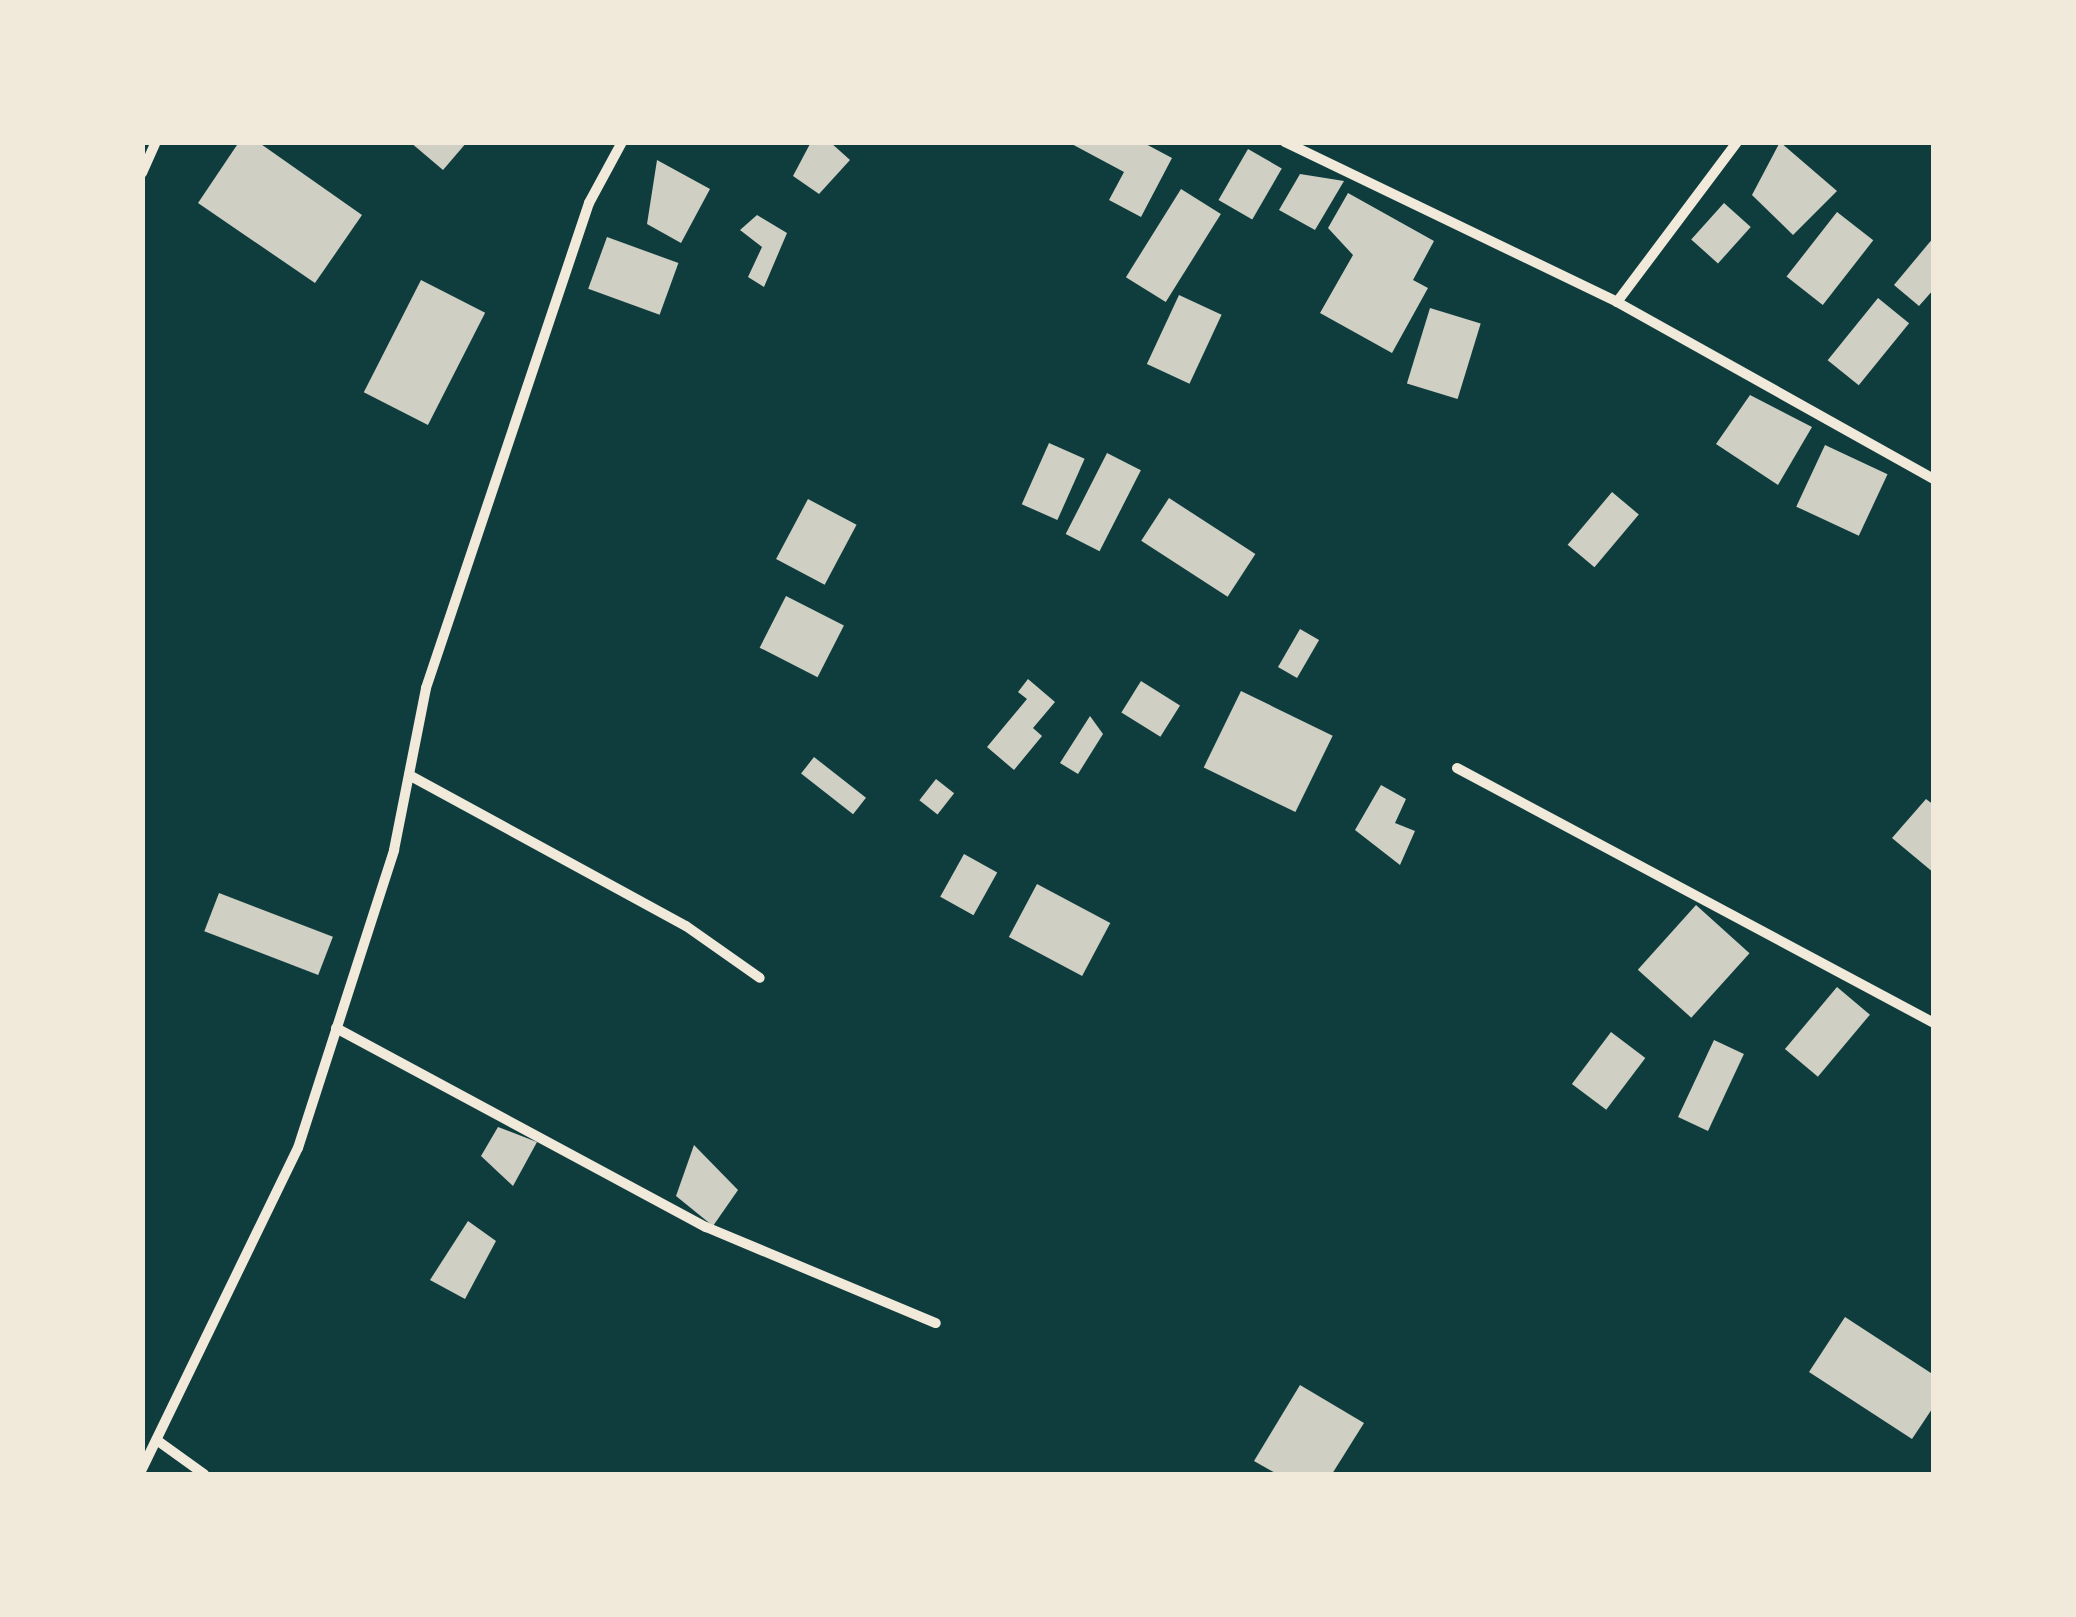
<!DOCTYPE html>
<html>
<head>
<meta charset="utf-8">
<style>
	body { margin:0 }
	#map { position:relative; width:2076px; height:1617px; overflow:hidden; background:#0f3d3e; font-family:"Nunito Sans",sans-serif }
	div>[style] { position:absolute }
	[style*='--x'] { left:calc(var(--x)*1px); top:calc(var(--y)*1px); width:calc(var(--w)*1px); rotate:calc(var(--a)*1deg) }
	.building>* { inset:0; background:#cfcfc3; transform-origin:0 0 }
	.minor>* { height:10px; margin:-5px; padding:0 5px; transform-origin:5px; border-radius:5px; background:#f1e9da }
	span { translate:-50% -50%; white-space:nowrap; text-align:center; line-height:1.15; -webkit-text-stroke:9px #f1e9da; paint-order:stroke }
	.frame { position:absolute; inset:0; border:145px solid #f1e9da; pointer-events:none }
</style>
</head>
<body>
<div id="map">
	<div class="building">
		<i style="clip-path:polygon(239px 142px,258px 142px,362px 215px,315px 283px,198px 203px)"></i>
		<i style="clip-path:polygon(410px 142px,467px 142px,443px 170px)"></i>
		<i style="clip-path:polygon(811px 142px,830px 142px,850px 160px,819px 194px,793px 176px)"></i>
		<i style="clip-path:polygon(1068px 142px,1142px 142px,1172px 158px,1141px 217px,1109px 200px,1124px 172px)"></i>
		<i style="clip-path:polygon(1780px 142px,1837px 191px,1793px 235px,1752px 195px)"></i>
		<i style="left:1248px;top:149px;width:39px;height:59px;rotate:30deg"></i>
		<i style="clip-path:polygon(657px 160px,710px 189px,681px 243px,647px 224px)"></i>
		<i style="clip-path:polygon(1300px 174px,1344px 181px,1315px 230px,1279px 210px)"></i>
		<i style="left:1181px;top:189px;width:47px;height:104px;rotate:32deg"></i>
		<i style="clip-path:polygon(1348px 193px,1434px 241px,1413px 280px,1428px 288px,1392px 353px,1320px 313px,1353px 255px,1328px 228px)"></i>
		<i style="left:1724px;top:203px;width:36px;height:49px;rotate:42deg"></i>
		<i style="left:1837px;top:212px;width:46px;height:82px;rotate:38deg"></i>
		<i style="clip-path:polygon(757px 215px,787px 233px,764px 287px,748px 277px,762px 247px,740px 230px)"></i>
		<i style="left:607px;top:237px;width:76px;height:55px;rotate:20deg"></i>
		<i style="clip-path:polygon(1934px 237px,1934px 289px,1919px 306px,1894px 285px)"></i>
		<i style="left:421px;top:280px;width:72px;height:126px;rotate:27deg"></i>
		<i style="left:1179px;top:295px;width:47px;height:76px;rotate:25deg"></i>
		<i style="left:1878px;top:298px;width:40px;height:80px;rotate:39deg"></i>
		<i style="left:1430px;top:308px;width:53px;height:79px;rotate:17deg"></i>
		<i style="clip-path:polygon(1750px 395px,1812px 427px,1778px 485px,1716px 444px)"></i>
		<i style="left:1049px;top:443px;width:39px;height:67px;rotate:24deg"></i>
		<i style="left:1825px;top:445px;width:69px;height:68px;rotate:25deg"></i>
		<i style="left:1107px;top:453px;width:38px;height:91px;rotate:27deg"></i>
		<i style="left:1612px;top:492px;width:35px;height:69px;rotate:40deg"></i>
		<i style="left:1169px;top:498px;width:103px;height:51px;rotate:33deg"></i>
		<i style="left:808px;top:499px;width:55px;height:68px;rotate:28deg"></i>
		<i style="left:786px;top:596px;width:65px;height:58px;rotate:27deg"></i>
		<i style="left:1300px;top:629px;width:22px;height:44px;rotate:30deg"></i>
		<i style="clip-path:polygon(1028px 679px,1055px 702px,1033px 728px,1042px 736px,1014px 770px,987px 747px,1027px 699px,1018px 692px)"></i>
		<i style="left:1141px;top:681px;width:46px;height:37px;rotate:32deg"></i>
		<i style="left:1241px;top:691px;width:102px;height:85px;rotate:26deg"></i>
		<i style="clip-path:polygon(1090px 716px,1103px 734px,1078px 774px,1060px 763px)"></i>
		<i style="left:814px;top:757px;width:66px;height:21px;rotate:38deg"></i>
		<i style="left:936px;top:779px;width:23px;height:27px;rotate:38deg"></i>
		<i style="clip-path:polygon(1381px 785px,1406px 799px,1395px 823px,1415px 831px,1400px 865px,1355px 830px)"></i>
		<i style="clip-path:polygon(1926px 799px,1934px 805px,1934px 873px,1892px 838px)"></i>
		<i style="left:964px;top:854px;width:38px;height:49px;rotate:29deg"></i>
		<i style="left:1037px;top:884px;width:83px;height:60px;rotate:28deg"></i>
		<i style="left:219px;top:893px;width:122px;height:41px;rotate:21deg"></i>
		<i style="left:1696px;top:905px;width:72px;height:87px;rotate:42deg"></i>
		<i style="left:1837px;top:987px;width:43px;height:81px;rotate:40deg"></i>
		<i style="left:1611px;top:1032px;width:43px;height:65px;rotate:37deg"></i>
		<i style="left:1714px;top:1040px;width:33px;height:85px;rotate:25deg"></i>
		<i style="clip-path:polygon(498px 1127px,537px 1142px,513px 1186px,481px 1156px)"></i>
		<i style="clip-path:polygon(694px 1145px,738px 1190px,713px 1226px,676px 1196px)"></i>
		<i style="clip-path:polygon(468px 1221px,496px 1241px,465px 1299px,430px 1280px)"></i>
		<i style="clip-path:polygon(1845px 1317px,1934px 1375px,1934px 1406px,1912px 1439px,1809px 1372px)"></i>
		<i style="clip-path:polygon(1300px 1385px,1364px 1423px,1332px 1474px,1277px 1474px,1254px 1461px)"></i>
	</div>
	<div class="minor">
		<i style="--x:1285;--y:142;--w:369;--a:25.7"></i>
		<i style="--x:1617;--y:302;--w:363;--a:29.2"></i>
		<i style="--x:142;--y:173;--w:34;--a:-66"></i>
		<i style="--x:1617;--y:302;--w:200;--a:-53.1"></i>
		<i style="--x:1457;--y:768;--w:541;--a:28.13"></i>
		<i style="--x:409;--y:775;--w:315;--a:28.6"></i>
		<i style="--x:686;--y:926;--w:90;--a:35.1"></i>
		<i style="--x:336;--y:1028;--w:420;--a:28.3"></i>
		<i style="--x:706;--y:1227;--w:249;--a:22.7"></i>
		<i style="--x:158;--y:1441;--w:57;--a:35.7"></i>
		<i style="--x:142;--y:1469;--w:357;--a:-64.1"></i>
		<i style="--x:298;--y:1148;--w:313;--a:-72.1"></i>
		<i style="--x:394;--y:850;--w:165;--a:-78.8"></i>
		<i style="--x:426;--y:688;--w:512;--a:-71.42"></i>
		<i style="--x:589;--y:203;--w:69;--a:-61.6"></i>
	</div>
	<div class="frame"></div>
</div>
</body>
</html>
